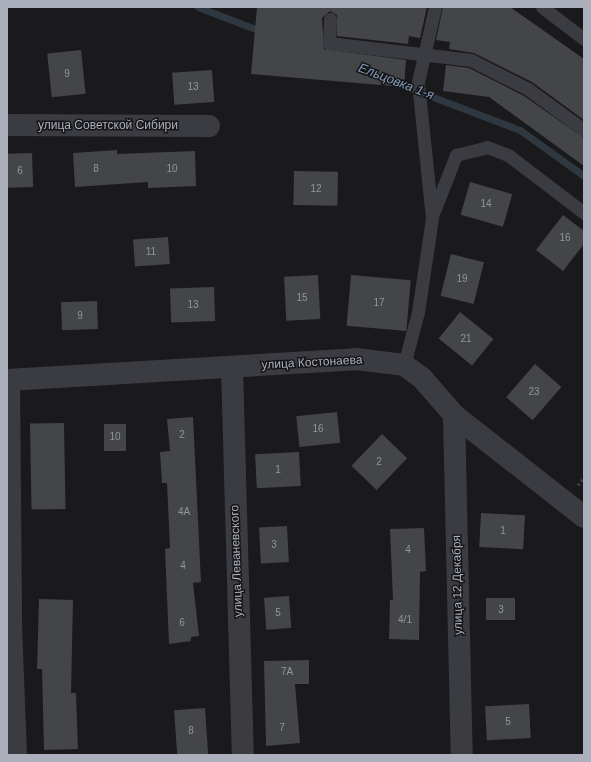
<!DOCTYPE html>
<html>
<head>
<meta charset="utf-8">
<style>
	body { margin:0 }
	#map { position:relative; width:591px; height:762px; overflow:hidden; background:#1a1a1c; font-family:Helvetica,sans-serif }
	div>[style] { position:absolute }
	[style*='--x'] { left:calc(var(--x)*1px); top:calc(var(--y)*1px); width:calc(var(--w)*1px); rotate:calc(var(--a)*1deg) }
	.stream>* { height:7px; margin:-3.5px; padding:0 3.5px; transform-origin:3.5px; border-radius:3.5px; background:#2f3841 }
	.building>* { inset:0; background:#444549; transform-origin:0 0 }
	.path>* { height:2.5px; margin-top:-1.25px; transform-origin:0; background:repeating-linear-gradient(90deg,#414249 0 2px,transparent 0 5px) }
	.lane>* { height:13px; margin:-6.5px; padding:0 6.5px; transform-origin:6.5px; border-radius:6.5px; background:#3b3c42 }
	.street>* { height:22px; margin:-11px; padding:0 11px; transform-origin:11px; border-radius:11px; background:#3b3c42 }
	span { translate:-50% -50%; white-space:nowrap; text-align:center; line-height:1.15; -webkit-text-stroke:3px #151517; paint-order:stroke }
	.number-label { font-size:10px; color:#92959f }
	.number-label span { -webkit-text-stroke-width:0 }
	.street-label { font-size:12px; color:#acb0bc }
	.water-label { font-size:13px; color:#839bb7; font-style:italic }
	.frame { position:absolute; inset:0; border:8px solid #acb0bc; pointer-events:none }
</style>
</head>
<body>
<div id="map">
	<div class="stream">
		<i style="--x:198;--y:7;--w:70;--a:21"></i>
		<i style="--x:396;--y:83;--w:133;--a:20.8"></i>
		<i style="--x:520;--y:130;--w:79;--a:35.7"></i>
	</div>
	<div class="building">
		<i style="clip-path:polygon(257px 7px,427px 7px,420px 38px,409px 36px,408px 44px,337px 36px,337px 15px,330px 11px,322px 18px,324px 49px,406px 60px,404px 87px,251px 74px)"></i>
		<i style="clip-path:polygon(443px 7px,510px 7px,584px 59px,584px 120px,532px 82px,474px 53px,449px 49px,450px 42px,436px 40px)"></i>
		<i style="left:81px;top:50px;width:44px;height:34px;rotate:84deg"></i>
		<i style="clip-path:polygon(446px 65px,469px 68px,524px 96px,584px 138px,584px 166px,489px 97px,443px 91px)"></i>
		<i style="left:212px;top:70px;width:32px;height:40px;rotate:86deg"></i>
		<i style="clip-path:polygon(117px 150px,117px 154px,195px 151px,196px 186px,148px 188px,148px 182px,75px 187px,73px 153px)"></i>
		<i style="left:32px;top:153px;width:34px;height:25px;rotate:88deg"></i>
		<i style="left:294px;top:171px;width:44px;height:34px;rotate:1deg"></i>
		<i style="left:470px;top:182px;width:44px;height:34px;rotate:16deg"></i>
		<i style="clip-path:polygon(563px 215px,584px 231px,584px 244px,563px 271px,536px 250px)"></i>
		<i style="left:168px;top:237px;width:27px;height:35px;rotate:86deg"></i>
		<i style="left:451px;top:254px;width:34px;height:43px;rotate:14deg"></i>
		<i style="left:318px;top:275px;width:44px;height:34px;rotate:87deg"></i>
		<i style="left:351px;top:275px;width:60px;height:51px;rotate:5deg"></i>
		<i style="left:214px;top:287px;width:34px;height:44px;rotate:88deg"></i>
		<i style="left:97px;top:301px;width:28px;height:36px;rotate:88deg"></i>
		<i style="left:460px;top:312px;width:43px;height:34px;rotate:39deg"></i>
		<i style="left:535px;top:364px;width:35px;height:44px;rotate:41deg"></i>
		<i style="left:337px;top:412px;width:31px;height:41px;rotate:84deg"></i>
		<i style="clip-path:polygon(193px 417px,201px 582px,193px 583px,199px 636px,191px 637px,191px 641px,169px 644px,165px 549px,170px 548px,167px 483px,162px 483px,160px 452px,170px 451px,167px 419px)"></i>
		<i style="left:64px;top:423px;width:86px;height:34px;rotate:89deg"></i>
		<i style="left:104px;top:424px;width:22px;height:27px"></i>
		<i style="left:382px;top:434px;width:35px;height:44px;rotate:44deg"></i>
		<i style="left:299px;top:452px;width:34px;height:44px;rotate:87deg"></i>
		<i style="left:481px;top:513px;width:44px;height:34px;rotate:3deg"></i>
		<i style="left:287px;top:526px;width:36px;height:28px;rotate:87deg"></i>
		<i style="clip-path:polygon(424px 528px,426px 571px,420px 572px,419px 640px,389px 639px,390px 600px,393px 600px,390px 529px)"></i>
		<i style="left:289px;top:596px;width:32px;height:25px;rotate:86deg"></i>
		<i style="left:515px;top:598px;width:22px;height:29px;rotate:90deg"></i>
		<i style="clip-path:polygon(39px 599px,73px 600px,71px 693px,76px 693px,78px 749px,44px 750px,42px 669px,37px 669px)"></i>
		<i style="clip-path:polygon(309px 660px,309px 684px,295px 684px,300px 743px,266px 746px,264px 661px)"></i>
		<i style="left:529px;top:704px;width:34px;height:44px;rotate:87deg"></i>
		<i style="left:205px;top:708px;width:47px;height:31px;rotate:86deg"></i>
	</div>
	<div class="path">
		<i style="--x:578;--y:485;--w:10;--a:-53"></i>
	</div>
	<div class="lane">
		<i style="--x:542;--y:7;--w:53;--a:37.3"></i>
		<i style="--x:330;--y:19;--w:24;--a:92"></i>
		<i style="--x:329;--y:43;--w:143;--a:6.8"></i>
		<i style="--x:471;--y:60;--w:64;--a:27"></i>
		<i style="--x:528;--y:89;--w:69;--a:36.2"></i>
		<i style="--x:432;--y:216;--w:66;--a:-68.5"></i>
		<i style="--x:456;--y:155;--w:32;--a:-14"></i>
		<i style="--x:487;--y:147;--w:22;--a:21"></i>
		<i style="--x:508;--y:155;--w:96;--a:37.3"></i>
		<i style="--x:404;--y:365;--w:55;--a:-75.2"></i>
		<i style="--x:418;--y:312;--w:95;--a:-81.5"></i>
		<i style="--x:432;--y:218;--w:137;--a:-95.9"></i>
		<i style="--x:418;--y:82;--w:77;--a:-77.2"></i>
	</div>
	<div class="street">
		<i style="--x:7;--y:125;--w:202;--a:0.3"></i>
		<i style="--x:232;--y:367;--w:388;--a:88.4"></i>
		<i style="--x:7;--y:380;--w:350;--a:-3.4"></i>
		<i style="--x:356;--y:359;--w:48;--a:7.1"></i>
		<i style="--x:404;--y:365;--w:22;--a:36"></i>
		<i style="--x:422;--y:378;--w:49;--a:49.1"></i>
		<i style="--x:454;--y:415;--w:165;--a:38.1"></i>
		<i style="--x:9;--y:381;--w:244;--a:89.5"></i>
		<i style="--x:11;--y:625;--w:130;--a:87.8"></i>
		<i style="--x:454;--y:415;--w:340;--a:88.7"></i>
	</div>
	<div class="number-label">
		<span style="left:67px;top:74px">9</span>
		<span style="left:193px;top:87px">13</span>
		<span style="left:96px;top:169px">8</span>
		<span style="left:172px;top:169px">10</span>
		<span style="left:20px;top:171px">6</span>
		<span style="left:316px;top:189px">12</span>
		<span style="left:486px;top:204px">14</span>
		<span style="left:565px;top:238px">16</span>
		<span style="left:151px;top:252px">11</span>
		<span style="left:462px;top:279px">19</span>
		<span style="left:302px;top:298px">15</span>
		<span style="left:379px;top:303px">17</span>
		<span style="left:193px;top:305px">13</span>
		<span style="left:80px;top:316px">9</span>
		<span style="left:466px;top:339px">21</span>
		<span style="left:534px;top:392px">23</span>
		<span style="left:318px;top:429px">16</span>
		<span style="left:182px;top:435px">2</span>
		<span style="left:115px;top:437px">10</span>
		<span style="left:379px;top:462px">2</span>
		<span style="left:278px;top:470px">1</span>
		<span style="left:184px;top:512px">4А</span>
		<span style="left:503px;top:531px">1</span>
		<span style="left:274px;top:545px">3</span>
		<span style="left:408px;top:550px">4</span>
		<span style="left:183px;top:566px">4</span>
		<span style="left:501px;top:610px">3</span>
		<span style="left:278px;top:613px">5</span>
		<span style="left:405px;top:620px">4/1</span>
		<span style="left:182px;top:623px">6</span>
		<span style="left:287px;top:672px">7А</span>
		<span style="left:508px;top:722px">5</span>
		<span style="left:282px;top:728px">7</span>
		<span style="left:191px;top:731px">8</span>
	</div>
	<div class="street-label">
		<span style="left:108px;top:126px">улица Советской Сибири</span>
		<span style="left:312px;top:363px;rotate:-3deg">улица Костонаева</span>
		<span style="left:237px;top:561px;rotate:-92deg">улица Леваневского</span>
		<span style="left:458px;top:585px;rotate:-91deg">улица 12 Декабря</span>
	</div>
	<div class="water-label">
		<span style="left:396px;top:82px;rotate:21deg">Ельцовка 1-я</span>
	</div>
	<div class="frame"></div>
</div>
</body>
</html>
